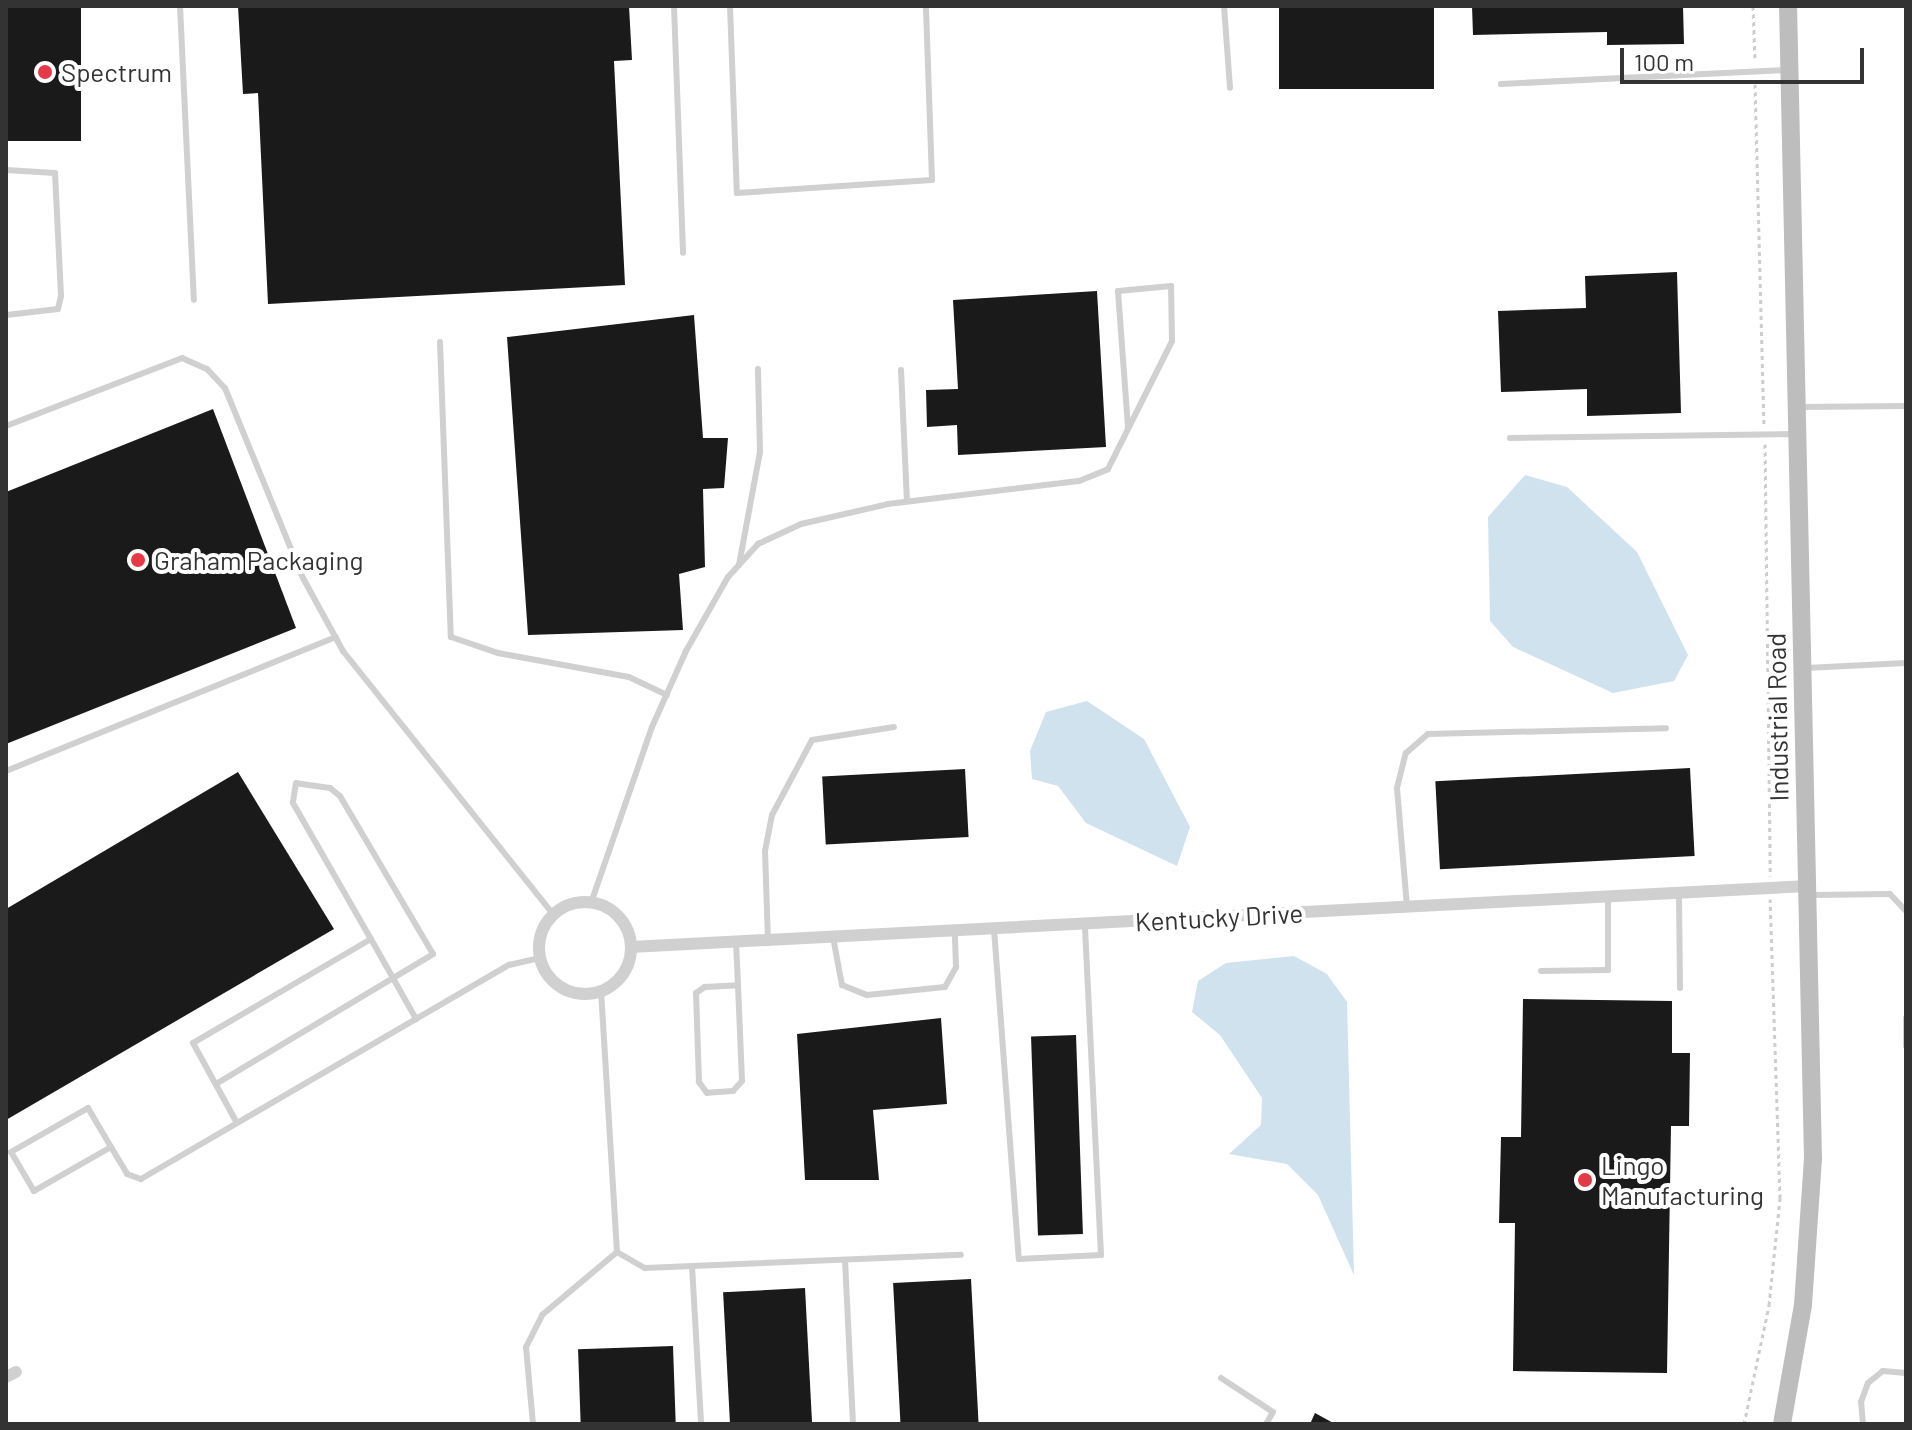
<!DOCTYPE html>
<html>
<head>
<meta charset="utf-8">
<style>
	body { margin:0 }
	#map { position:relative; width:1912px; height:1430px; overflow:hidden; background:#fff; font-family:Barlow,sans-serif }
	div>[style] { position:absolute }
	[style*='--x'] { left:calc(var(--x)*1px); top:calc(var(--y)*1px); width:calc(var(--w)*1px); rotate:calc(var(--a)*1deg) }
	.water>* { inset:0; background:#cfe2ee }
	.building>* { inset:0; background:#1a1a1a; transform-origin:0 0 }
	.path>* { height:3px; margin-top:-1.5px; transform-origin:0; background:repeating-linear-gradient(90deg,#cdcdcd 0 4px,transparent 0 8px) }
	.service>* { height:6px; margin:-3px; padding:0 3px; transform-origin:3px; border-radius:3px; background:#d0d0d0 }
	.minor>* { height:12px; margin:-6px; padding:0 6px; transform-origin:6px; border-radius:6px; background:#d0d0d0 }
	.minor>.ring { margin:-6px; padding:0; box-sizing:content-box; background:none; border:12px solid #d0d0d0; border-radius:50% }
	.secondary>* { height:18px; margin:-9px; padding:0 9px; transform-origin:9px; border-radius:9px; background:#bdbdbd }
	.dots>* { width:22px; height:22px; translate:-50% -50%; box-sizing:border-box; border:4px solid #fff; border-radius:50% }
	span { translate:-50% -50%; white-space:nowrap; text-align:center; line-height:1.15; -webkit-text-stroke:8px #fff; paint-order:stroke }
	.poi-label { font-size:26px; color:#333 }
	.left { translate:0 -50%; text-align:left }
	.street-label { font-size:26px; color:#333 }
	.frame { position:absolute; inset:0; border:8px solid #333; pointer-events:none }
	.scale { position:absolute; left:1620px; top:48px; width:244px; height:36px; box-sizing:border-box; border:4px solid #333; border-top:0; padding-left:10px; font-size:24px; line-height:28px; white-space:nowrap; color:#333; -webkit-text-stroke:6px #fff; paint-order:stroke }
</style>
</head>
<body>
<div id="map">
	<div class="water">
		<i style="clip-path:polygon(1525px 475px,1567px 487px,1637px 552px,1688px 655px,1674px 681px,1613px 693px,1513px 647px,1490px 621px,1488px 517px)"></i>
		<i style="clip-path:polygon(1087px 701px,1144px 739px,1190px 827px,1177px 866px,1086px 823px,1058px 786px,1032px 779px,1030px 751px,1046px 712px)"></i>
		<i style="clip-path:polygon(1294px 956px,1327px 974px,1347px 1002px,1354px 1275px,1318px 1195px,1287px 1164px,1229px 1154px,1261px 1125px,1262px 1098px,1220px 1035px,1192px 1012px,1198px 981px,1226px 963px)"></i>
	</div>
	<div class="building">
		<i style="left:6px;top:6px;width:75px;height:135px"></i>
		<i style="clip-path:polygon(238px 6px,629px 6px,632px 60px,614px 61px,625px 285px,268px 304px,258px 93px,243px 94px)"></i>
		<i style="left:1279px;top:6px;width:155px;height:83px"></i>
		<i style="clip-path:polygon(1472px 6px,1683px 6px,1684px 44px,1607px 45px,1607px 32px,1473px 35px)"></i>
		<i style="clip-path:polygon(1677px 272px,1681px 413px,1587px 416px,1587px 389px,1501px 392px,1498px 311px,1586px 308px,1585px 276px)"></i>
		<i style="clip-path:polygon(1097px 291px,1106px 447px,958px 455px,957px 425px,927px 427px,926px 390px,958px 389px,953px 300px)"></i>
		<i style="clip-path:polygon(694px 315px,703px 438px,728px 438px,724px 488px,703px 489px,705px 567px,679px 574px,683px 630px,528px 635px,507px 337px)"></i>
		<i style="clip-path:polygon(213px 409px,296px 628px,6px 744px,6px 492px)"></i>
		<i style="left:1690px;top:768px;width:88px;height:255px;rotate:87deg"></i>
		<i style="left:965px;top:769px;width:68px;height:143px;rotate:87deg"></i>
		<i style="clip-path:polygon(238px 772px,334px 929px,6px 1120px,6px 909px)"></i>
		<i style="clip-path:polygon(1523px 999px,1672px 1001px,1672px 1053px,1690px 1053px,1689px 1126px,1671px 1126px,1667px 1373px,1513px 1371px,1515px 1223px,1499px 1223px,1501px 1137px,1521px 1137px)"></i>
		<i style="clip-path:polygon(941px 1018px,947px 1104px,873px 1110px,879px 1180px,805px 1180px,797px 1034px)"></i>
		<i style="left:1076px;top:1035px;width:199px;height:45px;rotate:88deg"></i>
		<i style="left:971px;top:1279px;width:145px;height:78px;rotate:87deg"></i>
		<i style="left:805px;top:1288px;width:136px;height:82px;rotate:87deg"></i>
		<i style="left:673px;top:1346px;width:78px;height:95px;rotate:88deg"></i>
		<i style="clip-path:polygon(1315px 1413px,1335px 1424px,1310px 1424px)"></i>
	</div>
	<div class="path">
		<i style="--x:1753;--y:6;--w:54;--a:87.9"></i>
		<i style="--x:1755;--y:84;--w:340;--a:88.5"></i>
		<i style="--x:1765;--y:444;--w:432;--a:89.3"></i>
		<i style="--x:1744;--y:1424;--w:122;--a:-78.1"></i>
		<i style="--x:1769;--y:1305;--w:108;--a:-84.1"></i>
		<i style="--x:1780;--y:1198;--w:299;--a:-91.9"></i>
	</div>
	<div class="service">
		<i style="--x:180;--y:6;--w:294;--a:87.3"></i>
		<i style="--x:674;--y:6;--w:247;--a:87.9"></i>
		<i style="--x:730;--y:6;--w:187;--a:87.9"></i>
		<i style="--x:737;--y:193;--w:195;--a:-3.8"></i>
		<i style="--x:932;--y:180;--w:174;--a:-92"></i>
		<i style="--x:1224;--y:6;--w:82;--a:85.8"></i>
		<i style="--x:1501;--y:84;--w:287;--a:-2.8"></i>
		<i style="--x:6;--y:170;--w:49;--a:3.5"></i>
		<i style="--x:55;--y:173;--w:123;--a:87.2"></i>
		<i style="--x:61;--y:296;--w:13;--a:103"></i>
		<i style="--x:58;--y:309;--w:52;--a:173.4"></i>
		<i style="--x:440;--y:342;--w:295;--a:87.9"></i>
		<i style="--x:451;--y:637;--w:50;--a:18.8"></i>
		<i style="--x:498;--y:653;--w:133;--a:10.4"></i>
		<i style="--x:629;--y:677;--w:42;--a:25.3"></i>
		<i style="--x:901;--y:370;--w:131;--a:87.4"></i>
		<i style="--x:1799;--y:407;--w:107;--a:-0.5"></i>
		<i style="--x:6;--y:426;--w:189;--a:-21.1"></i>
		<i style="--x:182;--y:358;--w:27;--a:24"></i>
		<i style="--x:207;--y:369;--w:26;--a:47"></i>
		<i style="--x:225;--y:388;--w:205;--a:67.7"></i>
		<i style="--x:303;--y:578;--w:83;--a:61.3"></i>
		<i style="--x:343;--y:651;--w:338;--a:51.4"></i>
		<i style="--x:1510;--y:438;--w:283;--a:-0.8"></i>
		<i style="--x:739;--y:565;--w:115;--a:-79.5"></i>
		<i style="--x:760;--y:452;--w:83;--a:-91.4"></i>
		<i style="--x:1806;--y:668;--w:100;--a:-2.9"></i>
		<i style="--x:6;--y:771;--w:356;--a:-22.1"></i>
		<i style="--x:1679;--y:893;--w:95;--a:89.4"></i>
		<i style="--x:1811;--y:895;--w:79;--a:-0.7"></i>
		<i style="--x:1890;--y:894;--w:23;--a:47"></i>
		<i style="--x:591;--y:903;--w:186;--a:-70.9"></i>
		<i style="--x:652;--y:727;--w:83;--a:-65.9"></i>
		<i style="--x:686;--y:651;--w:85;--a:-60.4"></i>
		<i style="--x:728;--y:577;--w:45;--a:-47.7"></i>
		<i style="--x:758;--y:544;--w:47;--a:-24.9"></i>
		<i style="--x:801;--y:524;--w:89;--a:-12.9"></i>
		<i style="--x:888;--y:504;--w:192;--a:-6.9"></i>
		<i style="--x:1079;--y:481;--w:31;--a:-22"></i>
		<i style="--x:1108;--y:469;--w:143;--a:-63.4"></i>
		<i style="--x:1172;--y:341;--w:55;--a:-91"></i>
		<i style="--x:1171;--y:286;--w:53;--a:174.6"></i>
		<i style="--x:1118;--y:291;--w:137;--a:85.8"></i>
		<i style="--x:1407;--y:907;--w:119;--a:-94.8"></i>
		<i style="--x:1397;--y:788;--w:36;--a:-76"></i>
		<i style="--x:1406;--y:753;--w:29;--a:-41"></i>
		<i style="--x:1428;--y:734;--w:238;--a:-1.4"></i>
		<i style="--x:994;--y:929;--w:331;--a:85.7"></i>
		<i style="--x:1019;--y:1259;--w:82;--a:-2.8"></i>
		<i style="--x:1101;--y:1255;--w:331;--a:-92.8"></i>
		<i style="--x:833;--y:937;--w:49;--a:79.4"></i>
		<i style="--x:842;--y:985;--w:27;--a:22"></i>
		<i style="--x:867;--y:995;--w:78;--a:-5.9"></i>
		<i style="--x:945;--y:987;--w:23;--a:-61"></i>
		<i style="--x:956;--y:967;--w:36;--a:-92"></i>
		<i style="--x:371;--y:939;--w:92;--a:60.6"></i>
		<i style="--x:768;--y:941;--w:90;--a:-91.9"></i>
		<i style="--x:765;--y:851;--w:37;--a:-79"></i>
		<i style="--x:772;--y:815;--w:85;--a:-61.9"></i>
		<i style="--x:812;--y:740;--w:83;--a:-9"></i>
		<i style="--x:736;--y:942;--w:43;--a:87.3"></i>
		<i style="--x:738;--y:985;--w:96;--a:87.6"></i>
		<i style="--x:742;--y:1081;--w:13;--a:132"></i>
		<i style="--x:733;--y:1091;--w:26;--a:176"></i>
		<i style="--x:707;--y:1093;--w:14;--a:-126"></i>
		<i style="--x:699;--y:1082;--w:89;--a:-91.9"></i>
		<i style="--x:696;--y:993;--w:11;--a:-34"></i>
		<i style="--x:705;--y:987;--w:33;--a:-3"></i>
		<i style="--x:1541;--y:971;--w:67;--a:-0.9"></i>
		<i style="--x:1608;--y:970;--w:74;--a:-90"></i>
		<i style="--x:1906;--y:1018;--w:28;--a:90"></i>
		<i style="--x:216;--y:1084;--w:253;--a:-30.9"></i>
		<i style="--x:433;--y:954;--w:183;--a:-120.5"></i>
		<i style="--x:340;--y:796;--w:13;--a:-141"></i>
		<i style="--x:330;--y:788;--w:34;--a:-172"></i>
		<i style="--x:296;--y:783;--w:20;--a:99"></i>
		<i style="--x:293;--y:803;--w:157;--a:60.2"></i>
		<i style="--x:371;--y:939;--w:206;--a:149.7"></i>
		<i style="--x:193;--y:1043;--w:91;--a:61.2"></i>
		<i style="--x:111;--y:1147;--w:89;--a:150.3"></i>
		<i style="--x:34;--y:1191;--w:45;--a:-120.5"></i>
		<i style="--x:11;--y:1152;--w:89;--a:-29.7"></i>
		<i style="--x:88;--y:1108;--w:45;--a:59.5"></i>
		<i style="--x:111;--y:1147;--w:31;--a:59"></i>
		<i style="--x:127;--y:1174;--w:15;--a:20"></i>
		<i style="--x:141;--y:1179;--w:426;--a:-30.2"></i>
		<i style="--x:509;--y:965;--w:32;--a:-13"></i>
		<i style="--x:617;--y:1252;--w:32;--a:30"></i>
		<i style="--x:645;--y:1268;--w:316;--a:-2.4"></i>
		<i style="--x:845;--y:1260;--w:164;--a:87.2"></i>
		<i style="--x:692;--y:1266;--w:158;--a:86.7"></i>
		<i style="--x:1221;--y:1378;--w:62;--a:33.2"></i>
		<i style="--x:1273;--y:1412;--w:14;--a:120"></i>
		<i style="--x:533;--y:1424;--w:77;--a:-95.2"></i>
		<i style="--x:526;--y:1347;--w:36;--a:-63"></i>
		<i style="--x:542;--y:1315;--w:98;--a:-40"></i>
		<i style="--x:617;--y:1252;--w:260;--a:-93.5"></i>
		<i style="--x:1863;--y:1424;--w:22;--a:-95"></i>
		<i style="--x:1861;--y:1402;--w:20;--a:-70"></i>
		<i style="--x:1868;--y:1383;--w:19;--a:-39"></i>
		<i style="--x:1883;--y:1371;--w:23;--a:5"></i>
	</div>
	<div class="minor">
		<i class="ring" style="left:539px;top:902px;width:80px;height:80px"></i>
		<i style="--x:631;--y:947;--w:1178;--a:-2.97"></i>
		<i style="--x:6;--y:1377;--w:11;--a:-27"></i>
	</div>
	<div class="secondary">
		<i style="--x:1782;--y:1424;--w:121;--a:-80"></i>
		<i style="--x:1803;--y:1305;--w:146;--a:-86.1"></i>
		<i style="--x:1813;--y:1159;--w:1153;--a:-91.24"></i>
	</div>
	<div class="dots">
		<i style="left:45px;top:72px;background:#e63946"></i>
		<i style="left:138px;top:560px;background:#e63946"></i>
		<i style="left:1585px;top:1180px;background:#e63946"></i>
	</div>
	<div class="poi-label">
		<span class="left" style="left:61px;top:72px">Spectrum</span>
		<span class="left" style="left:154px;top:560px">Graham Packaging</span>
		<span class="left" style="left:1601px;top:1180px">Lingo<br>Manufacturing</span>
	</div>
	<div class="street-label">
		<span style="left:1777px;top:717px;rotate:-91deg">Industrial Road</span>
		<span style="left:1219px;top:917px;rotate:-3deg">Kentucky Drive</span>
	</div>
	<div class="frame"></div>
	<div class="scale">100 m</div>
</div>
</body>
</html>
